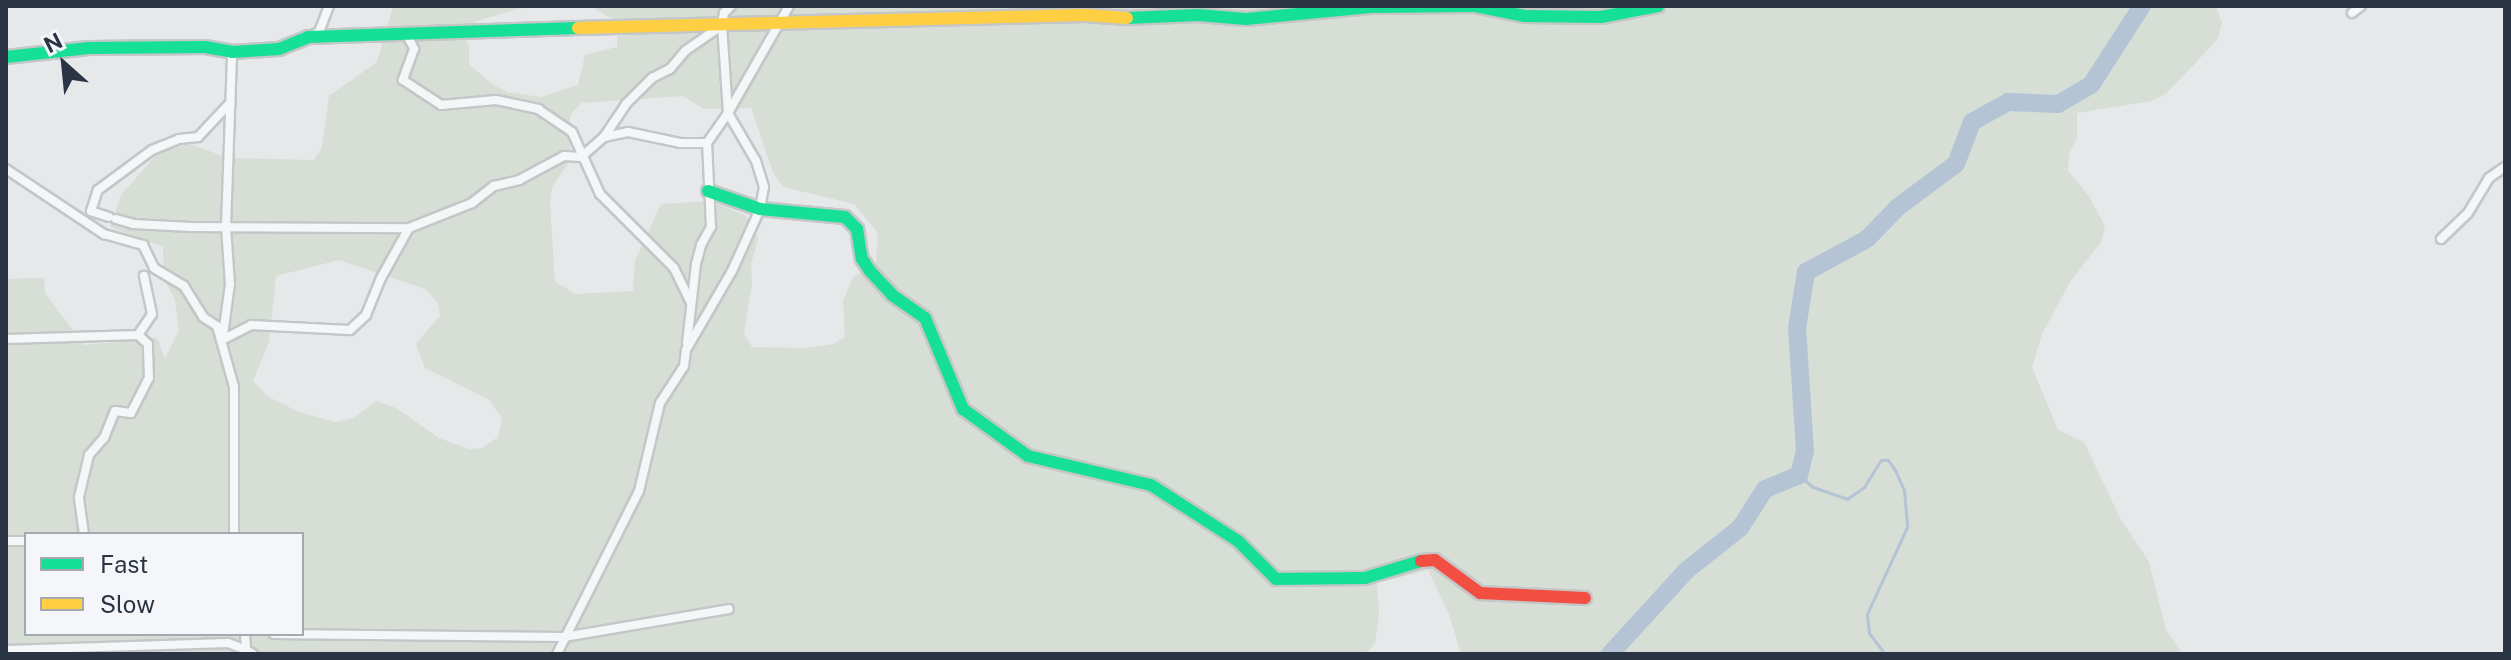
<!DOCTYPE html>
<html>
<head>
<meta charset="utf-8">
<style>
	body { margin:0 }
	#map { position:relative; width:2511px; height:660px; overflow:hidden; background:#e6e8ea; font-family:"Public Sans",sans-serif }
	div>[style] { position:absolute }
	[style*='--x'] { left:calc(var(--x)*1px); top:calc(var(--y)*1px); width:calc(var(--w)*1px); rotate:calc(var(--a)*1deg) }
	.green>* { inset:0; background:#d6ded6 }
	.stream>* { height:3px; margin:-1.5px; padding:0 1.5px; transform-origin:1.5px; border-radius:1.5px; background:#b4c4d5 }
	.river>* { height:18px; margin:-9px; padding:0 9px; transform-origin:9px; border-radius:9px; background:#b4c4d5 }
	.roads { filter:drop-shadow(2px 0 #c4c6c8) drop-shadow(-2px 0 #c4c6c8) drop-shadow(0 2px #c4c6c8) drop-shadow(0 -2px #c4c6c8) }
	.street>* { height:8px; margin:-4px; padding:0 4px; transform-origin:4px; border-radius:4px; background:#f5f6f7 }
	.fast>* { height:12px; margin:-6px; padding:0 6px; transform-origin:6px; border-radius:6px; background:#16e098 }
	.slow>* { height:12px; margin:-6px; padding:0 6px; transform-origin:6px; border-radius:6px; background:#ffcf43 }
	.jam>* { height:12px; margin:-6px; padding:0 6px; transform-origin:6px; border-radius:6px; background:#f24e42 }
	span { translate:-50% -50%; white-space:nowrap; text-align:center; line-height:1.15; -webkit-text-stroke:7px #f4f6f9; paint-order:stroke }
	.frame { position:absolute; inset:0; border:8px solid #2b3445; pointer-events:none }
	.legend { position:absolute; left:24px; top:532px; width:280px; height:104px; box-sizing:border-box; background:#f4f6f9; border:2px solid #a4a8b1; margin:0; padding:10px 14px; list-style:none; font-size:24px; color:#2b3445 }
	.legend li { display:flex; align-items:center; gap:16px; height:40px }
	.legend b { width:40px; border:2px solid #a4a8b1 }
	.north { position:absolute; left:24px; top:24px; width:80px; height:80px; -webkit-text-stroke:6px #f4f6f9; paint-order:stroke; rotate:333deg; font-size:22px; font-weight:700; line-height:32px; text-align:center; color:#2b3445 }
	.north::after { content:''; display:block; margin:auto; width:28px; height:36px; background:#2b3445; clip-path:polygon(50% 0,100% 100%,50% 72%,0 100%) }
</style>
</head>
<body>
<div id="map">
	<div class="green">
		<i style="clip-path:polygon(evenodd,393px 6px,528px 6px,477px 21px,464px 37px,469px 45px,469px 64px,492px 84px,507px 92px,541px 97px,578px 85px,585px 55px,617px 47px,617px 22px,590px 6px,2216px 6px,2222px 23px,2218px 39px,2166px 94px,2151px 101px,2077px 113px,2077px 138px,2069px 154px,2068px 171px,2089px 196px,2105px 226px,2101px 242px,2070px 282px,2042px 334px,2032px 367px,2058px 430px,2084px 442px,2120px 518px,2149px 562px,2166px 630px,2183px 654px,1461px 654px,1449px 614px,1428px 570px,1377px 583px,1379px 614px,1375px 644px,1365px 654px,6px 654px,6px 279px,44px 278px,45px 293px,84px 345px,157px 338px,165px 358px,179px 331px,175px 299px,164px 280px,163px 247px,110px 227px,121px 195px,159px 152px,189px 144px,229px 158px,314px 160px,322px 148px,329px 96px,377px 62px,393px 6px,683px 96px,704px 109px,751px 108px,773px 172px,783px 187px,854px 204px,878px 233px,876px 263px,853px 277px,843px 301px,845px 337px,833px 344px,805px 348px,752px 347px,744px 334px,752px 283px,751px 264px,758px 239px,746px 216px,711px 201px,661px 204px,635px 261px,633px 291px,576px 294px,555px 282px,550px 203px,552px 187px,570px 161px,570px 115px,581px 103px,683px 96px,393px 6px,339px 260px,425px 289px,438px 303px,440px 316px,416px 344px,425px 368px,490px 400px,502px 419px,498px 437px,482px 448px,469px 449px,439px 438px,396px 408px,377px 401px,353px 418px,335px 422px,299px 412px,267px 396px,253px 381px,269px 342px,276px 276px,339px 260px,393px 6px,26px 534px,302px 534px,302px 634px,26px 634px,26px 534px)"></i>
	</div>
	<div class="stream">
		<i style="--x:1799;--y:475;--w:18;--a:41"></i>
		<i style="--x:1813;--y:487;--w:36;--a:19"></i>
		<i style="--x:1847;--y:499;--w:21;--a:-35"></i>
		<i style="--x:1864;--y:487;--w:32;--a:-58"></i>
		<i style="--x:1881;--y:460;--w:7;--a:0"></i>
		<i style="--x:1888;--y:460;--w:12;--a:55"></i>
		<i style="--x:1895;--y:470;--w:22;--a:66"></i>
		<i style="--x:1904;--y:490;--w:37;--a:85"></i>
		<i style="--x:1907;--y:527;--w:96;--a:114.7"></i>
		<i style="--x:1867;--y:614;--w:19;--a:84"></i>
		<i style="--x:1869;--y:633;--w:26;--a:53"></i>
	</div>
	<div class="river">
		<i style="--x:1610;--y:654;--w:114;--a:-47.5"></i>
		<i style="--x:1687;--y:570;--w:68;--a:-38.4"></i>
		<i style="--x:1740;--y:528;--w:46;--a:-57.3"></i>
		<i style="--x:1765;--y:489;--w:37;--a:-22"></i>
		<i style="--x:1799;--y:475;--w:25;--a:-76"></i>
		<i style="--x:1805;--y:451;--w:123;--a:-93.7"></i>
		<i style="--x:1797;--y:328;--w:57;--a:-80.9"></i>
		<i style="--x:1806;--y:272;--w:69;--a:-28.4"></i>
		<i style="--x:1867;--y:239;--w:45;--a:-45.9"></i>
		<i style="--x:1898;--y:207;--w:72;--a:-36.6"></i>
		<i style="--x:1956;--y:164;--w:45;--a:-69.1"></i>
		<i style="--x:1972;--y:122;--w:41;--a:-29.1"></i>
		<i style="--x:2008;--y:102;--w:50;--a:2.3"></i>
		<i style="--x:2058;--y:104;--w:38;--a:-30"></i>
		<i style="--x:2091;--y:85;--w:94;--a:-57.2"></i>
	</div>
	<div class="roads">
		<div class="street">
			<i style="--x:2352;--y:13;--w:11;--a:-38"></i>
			<i style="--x:406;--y:33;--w:18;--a:63"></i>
			<i style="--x:414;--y:49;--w:33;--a:110"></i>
			<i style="--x:403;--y:80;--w:45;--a:33.3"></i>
			<i style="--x:441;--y:105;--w:55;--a:-5.2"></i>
			<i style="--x:496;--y:100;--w:19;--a:12"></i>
			<i style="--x:515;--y:104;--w:24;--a:12"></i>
			<i style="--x:538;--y:109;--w:41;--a:34.1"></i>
			<i style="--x:572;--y:132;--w:68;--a:65.7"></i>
			<i style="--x:600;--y:194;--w:105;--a:45"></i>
			<i style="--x:674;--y:268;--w:37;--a:64"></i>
			<i style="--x:313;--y:35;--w:7;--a:-27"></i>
			<i style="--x:319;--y:32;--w:28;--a:-69"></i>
			<i style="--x:604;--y:137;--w:25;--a:-12"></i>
			<i style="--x:628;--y:132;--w:53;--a:11.9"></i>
			<i style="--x:680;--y:143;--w:27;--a:0"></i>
			<i style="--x:6;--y:169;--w:118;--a:33.6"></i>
			<i style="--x:104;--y:234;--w:41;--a:15.8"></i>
			<i style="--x:143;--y:245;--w:25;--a:64"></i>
			<i style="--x:154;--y:268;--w:35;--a:31"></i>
			<i style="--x:184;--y:286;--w:36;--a:58"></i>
			<i style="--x:203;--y:317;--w:17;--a:33"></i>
			<i style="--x:217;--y:326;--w:63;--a:74.4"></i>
			<i style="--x:234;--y:387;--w:147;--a:90"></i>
			<i style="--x:109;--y:217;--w:19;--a:-162"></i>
			<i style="--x:91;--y:211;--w:22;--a:-72"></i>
			<i style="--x:98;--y:190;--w:67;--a:-36.5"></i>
			<i style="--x:152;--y:150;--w:29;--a:-22"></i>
			<i style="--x:179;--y:139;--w:19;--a:-6"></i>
			<i style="--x:198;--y:137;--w:47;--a:-46.7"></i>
			<i style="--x:116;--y:219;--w:18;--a:16"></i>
			<i style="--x:133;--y:224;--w:58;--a:3"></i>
			<i style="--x:191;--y:227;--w:218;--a:0.3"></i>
			<i style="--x:2441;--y:239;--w:37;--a:-44"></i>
			<i style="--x:2468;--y:213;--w:41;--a:-59"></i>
			<i style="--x:2489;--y:178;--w:19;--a:-35"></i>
			<i style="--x:223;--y:335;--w:51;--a:-82.2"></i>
			<i style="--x:230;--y:284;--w:57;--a:-94"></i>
			<i style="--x:226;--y:227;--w:175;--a:-88"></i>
			<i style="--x:6;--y:339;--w:132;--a:-1.7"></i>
			<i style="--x:222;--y:340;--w:33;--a:-27"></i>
			<i style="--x:251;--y:325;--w:99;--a:2.9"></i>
			<i style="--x:350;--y:330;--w:22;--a:-43"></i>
			<i style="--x:366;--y:315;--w:40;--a:-68"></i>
			<i style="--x:381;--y:278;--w:57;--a:-60.8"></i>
			<i style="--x:409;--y:228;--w:68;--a:-21.6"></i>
			<i style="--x:472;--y:203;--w:28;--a:-38"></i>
			<i style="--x:494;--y:186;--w:26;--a:-13"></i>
			<i style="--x:519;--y:180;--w:51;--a:-28.1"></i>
			<i style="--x:564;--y:156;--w:17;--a:3"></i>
			<i style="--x:581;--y:157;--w:30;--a:-41"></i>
			<i style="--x:604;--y:137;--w:40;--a:-56"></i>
			<i style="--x:626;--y:104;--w:37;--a:-45"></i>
			<i style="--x:652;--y:78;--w:20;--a:-27"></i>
			<i style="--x:670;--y:69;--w:23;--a:-50"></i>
			<i style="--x:685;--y:51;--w:44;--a:-34.8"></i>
			<i style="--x:687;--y:343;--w:80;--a:-83.5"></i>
			<i style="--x:696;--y:264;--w:20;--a:-75"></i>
			<i style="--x:701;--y:245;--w:21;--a:-61"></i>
			<i style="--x:711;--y:227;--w:84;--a:-92.7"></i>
			<i style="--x:707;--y:143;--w:37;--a:-55"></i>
			<i style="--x:728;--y:113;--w:88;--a:-93.9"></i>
			<i style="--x:722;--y:25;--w:12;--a:-81"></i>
			<i style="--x:724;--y:13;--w:10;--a:-45"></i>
			<i style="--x:84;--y:534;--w:37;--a:-98"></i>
			<i style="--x:79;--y:497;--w:43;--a:-76.6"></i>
			<i style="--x:89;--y:455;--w:23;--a:-49"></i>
			<i style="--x:104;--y:438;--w:29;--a:-68"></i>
			<i style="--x:115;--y:411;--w:16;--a:7"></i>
			<i style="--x:131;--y:413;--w:39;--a:-63"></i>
			<i style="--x:149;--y:378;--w:34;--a:-92"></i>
			<i style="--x:148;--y:344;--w:13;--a:-138"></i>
			<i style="--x:138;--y:335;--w:25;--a:-56"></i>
			<i style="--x:152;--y:314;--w:39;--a:-102"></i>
			<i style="--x:6;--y:541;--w:20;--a:0"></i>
			<i style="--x:245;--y:634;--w:16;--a:86"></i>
			<i style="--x:246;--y:650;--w:8;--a:30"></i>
			<i style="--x:274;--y:634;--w:290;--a:0.6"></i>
			<i style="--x:564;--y:637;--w:167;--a:-9.6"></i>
			<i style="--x:6;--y:650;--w:222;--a:-1.8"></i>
			<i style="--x:228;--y:643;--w:19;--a:21"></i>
			<i style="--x:557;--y:654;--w:182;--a:-63.3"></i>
			<i style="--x:639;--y:491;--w:90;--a:-76.6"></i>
			<i style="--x:660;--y:403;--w:44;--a:-57"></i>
			<i style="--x:684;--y:366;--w:16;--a:-83"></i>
			<i style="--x:686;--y:350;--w:91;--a:-59.8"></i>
			<i style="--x:732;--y:271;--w:68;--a:-65.7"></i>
			<i style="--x:760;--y:209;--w:22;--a:-80"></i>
			<i style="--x:764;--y:187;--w:27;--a:-107"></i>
			<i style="--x:756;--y:161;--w:56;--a:-120.3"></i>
			<i style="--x:728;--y:113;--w:123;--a:-60.3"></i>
		</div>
		<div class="fast">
			<i style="--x:1127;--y:18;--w:71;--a:-2.4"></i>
			<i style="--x:1198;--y:15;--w:48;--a:4.8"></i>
			<i style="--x:1246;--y:19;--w:125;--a:-5.5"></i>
			<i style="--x:1370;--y:7;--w:105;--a:-0.5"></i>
			<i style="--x:1475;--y:6;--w:50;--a:11.5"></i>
			<i style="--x:1524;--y:16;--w:77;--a:0.7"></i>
			<i style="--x:1601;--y:17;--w:58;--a:-10.9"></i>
			<i style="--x:6;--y:57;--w:83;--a:-6.2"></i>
			<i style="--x:89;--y:48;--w:116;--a:-0.5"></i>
			<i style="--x:205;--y:47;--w:27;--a:10"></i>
			<i style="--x:232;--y:52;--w:47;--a:-3.7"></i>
			<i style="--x:279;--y:49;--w:31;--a:-22"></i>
			<i style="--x:308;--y:37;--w:270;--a:-1.9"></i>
			<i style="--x:708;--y:191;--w:55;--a:19.1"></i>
			<i style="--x:760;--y:209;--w:85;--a:5.4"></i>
			<i style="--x:845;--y:217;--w:17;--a:45"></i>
			<i style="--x:857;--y:229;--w:30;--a:81"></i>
			<i style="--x:862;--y:259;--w:14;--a:56"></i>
			<i style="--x:870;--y:271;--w:33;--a:47"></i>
			<i style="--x:892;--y:295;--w:40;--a:34.9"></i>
			<i style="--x:925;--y:318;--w:99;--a:67.3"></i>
			<i style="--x:963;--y:409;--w:80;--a:35.9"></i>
			<i style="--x:1028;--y:456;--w:126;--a:13.3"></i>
			<i style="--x:1151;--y:485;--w:103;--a:32.8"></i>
			<i style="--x:1238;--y:541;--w:54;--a:45"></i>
			<i style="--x:1276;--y:579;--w:89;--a:-0.6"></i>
			<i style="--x:1365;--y:578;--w:59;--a:-16.9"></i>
		</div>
		<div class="slow">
			<i style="--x:578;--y:28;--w:507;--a:-1.47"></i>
			<i style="--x:1085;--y:15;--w:42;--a:4.1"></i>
		</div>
		<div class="jam">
			<i style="--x:1421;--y:561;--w:14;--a:-4"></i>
			<i style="--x:1435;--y:560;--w:56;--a:36.3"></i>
			<i style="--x:1480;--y:593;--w:105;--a:2.7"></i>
		</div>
	</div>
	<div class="frame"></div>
	<ul class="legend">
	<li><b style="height:10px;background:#16e098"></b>Fast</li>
	<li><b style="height:10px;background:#ffcf43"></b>Slow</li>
	</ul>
	<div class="north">N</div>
</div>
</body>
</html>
